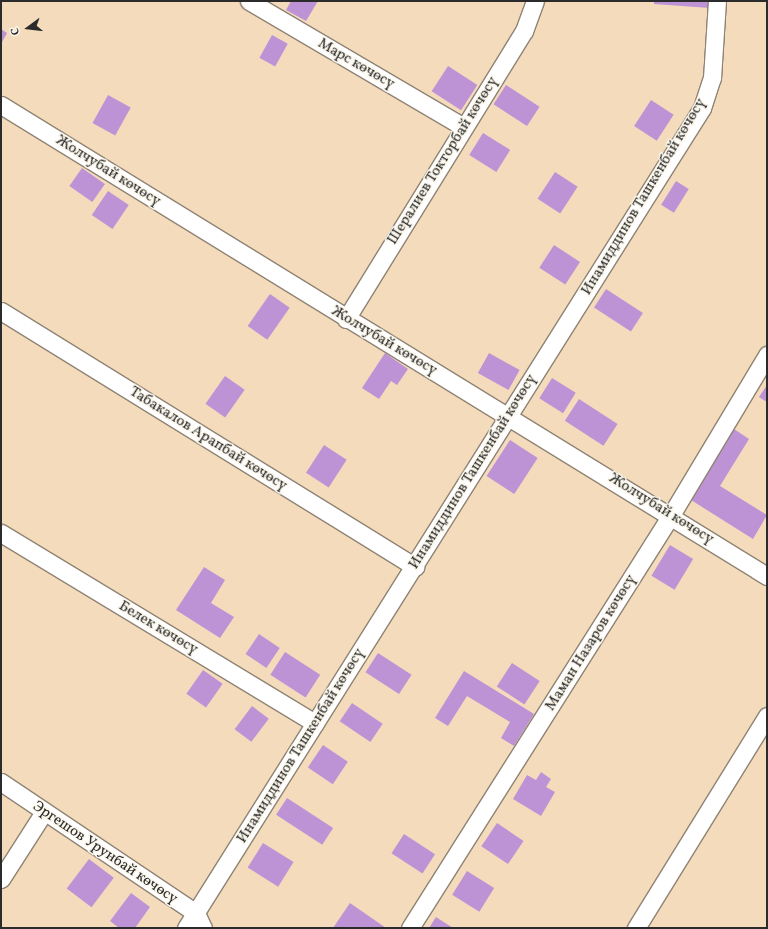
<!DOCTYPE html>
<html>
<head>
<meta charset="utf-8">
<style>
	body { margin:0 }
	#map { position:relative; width:768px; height:929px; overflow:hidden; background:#f3dbbc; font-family:Vollkorn,serif }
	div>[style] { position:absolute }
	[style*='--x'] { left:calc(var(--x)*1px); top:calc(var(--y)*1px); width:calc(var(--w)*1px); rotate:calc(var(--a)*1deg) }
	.building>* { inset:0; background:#be93d6; transform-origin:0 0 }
	.roads { filter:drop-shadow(1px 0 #8f8374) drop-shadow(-1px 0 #8f8374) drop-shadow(0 1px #8f8374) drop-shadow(0 -1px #8f8374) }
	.minor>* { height:17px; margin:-8.5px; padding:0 8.5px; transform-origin:8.5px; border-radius:8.5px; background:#fff }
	span { translate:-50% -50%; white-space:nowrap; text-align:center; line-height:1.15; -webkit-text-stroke:3px #fbf7ec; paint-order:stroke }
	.street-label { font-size:15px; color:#2b2b2b }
	.frame { position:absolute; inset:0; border:2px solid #2b2b2b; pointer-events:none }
	.north { position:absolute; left:8px; top:8px; width:40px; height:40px; -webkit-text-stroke:3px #fbf7ec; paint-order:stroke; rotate:255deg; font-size:11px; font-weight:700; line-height:16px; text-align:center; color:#2b2b2b }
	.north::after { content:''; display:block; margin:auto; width:14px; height:18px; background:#2b2b2b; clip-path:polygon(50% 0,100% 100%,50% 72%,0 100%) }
</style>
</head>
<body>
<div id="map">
	<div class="building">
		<i style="clip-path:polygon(291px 1px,318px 1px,306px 21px,286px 10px)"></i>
		<i style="clip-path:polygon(654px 1px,710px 1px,710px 8px,654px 4px)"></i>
		<i style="clip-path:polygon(1px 29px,7px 33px,1px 44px)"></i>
		<i style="left:272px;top:35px;width:18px;height:26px;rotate:29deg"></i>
		<i style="left:448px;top:66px;width:35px;height:30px;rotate:33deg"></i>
		<i style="left:506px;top:85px;width:40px;height:23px;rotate:33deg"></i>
		<i style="left:108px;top:95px;width:26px;height:32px;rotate:29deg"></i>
		<i style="left:651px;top:100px;width:27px;height:31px;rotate:33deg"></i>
		<i style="left:483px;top:133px;width:32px;height:26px;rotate:32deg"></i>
		<i style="left:82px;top:168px;width:28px;height:22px;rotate:35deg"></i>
		<i style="left:555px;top:172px;width:27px;height:32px;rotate:33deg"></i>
		<i style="left:676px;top:181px;width:15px;height:28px;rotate:32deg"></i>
		<i style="left:108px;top:191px;width:25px;height:29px;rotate:34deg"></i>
		<i style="left:554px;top:245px;width:31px;height:27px;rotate:33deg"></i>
		<i style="left:606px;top:289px;width:44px;height:22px;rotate:33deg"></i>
		<i style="left:270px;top:294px;width:24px;height:39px;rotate:35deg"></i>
		<i style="clip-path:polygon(385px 353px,408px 369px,397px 385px,391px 381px,379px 399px,362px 388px)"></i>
		<i style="left:489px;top:353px;width:35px;height:23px;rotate:29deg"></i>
		<i style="left:225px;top:376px;width:24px;height:34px;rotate:35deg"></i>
		<i style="left:552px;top:378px;width:28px;height:24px;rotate:32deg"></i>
		<i style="clip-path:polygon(767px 385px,767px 402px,759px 397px)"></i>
		<i style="left:579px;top:399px;width:46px;height:26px;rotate:33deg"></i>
		<i style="clip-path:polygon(734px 429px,749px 439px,720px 486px,767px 515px,753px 539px,691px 500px)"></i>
		<i style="left:510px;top:440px;width:33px;height:43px;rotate:33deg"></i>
		<i style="left:324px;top:445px;width:27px;height:33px;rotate:33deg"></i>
		<i style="left:670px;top:545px;width:27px;height:36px;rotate:31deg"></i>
		<i style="clip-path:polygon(204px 567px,225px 580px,211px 603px,234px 617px,220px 638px,176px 610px)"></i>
		<i style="left:259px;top:634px;width:25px;height:24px;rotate:34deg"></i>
		<i style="left:285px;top:652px;width:42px;height:27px;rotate:33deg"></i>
		<i style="left:378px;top:653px;width:40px;height:23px;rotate:33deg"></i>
		<i style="left:512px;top:663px;width:33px;height:28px;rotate:33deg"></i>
		<i style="left:203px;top:670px;width:24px;height:29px;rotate:35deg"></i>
		<i style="clip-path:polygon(464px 671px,534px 714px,514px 746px,501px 738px,510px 722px,467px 696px,448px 726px,435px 718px)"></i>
		<i style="left:352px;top:703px;width:37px;height:22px;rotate:34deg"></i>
		<i style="left:252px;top:706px;width:21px;height:29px;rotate:37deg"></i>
		<i style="left:323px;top:745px;width:30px;height:27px;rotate:34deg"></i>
		<i style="clip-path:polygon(541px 772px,551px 779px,546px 787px,555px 792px,541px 816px,513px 799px,527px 775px,536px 780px)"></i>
		<i style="left:287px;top:798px;width:55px;height:20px;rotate:33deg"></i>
		<i style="left:497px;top:823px;width:32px;height:28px;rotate:34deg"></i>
		<i style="left:404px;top:834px;width:37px;height:23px;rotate:33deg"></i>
		<i style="left:263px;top:843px;width:36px;height:29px;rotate:32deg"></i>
		<i style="left:89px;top:859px;width:31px;height:37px;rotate:37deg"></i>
		<i style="left:467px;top:871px;width:32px;height:28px;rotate:32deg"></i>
		<i style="clip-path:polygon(131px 893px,150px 907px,135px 928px,119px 928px,110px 921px)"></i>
		<i style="clip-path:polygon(350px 903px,386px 928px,333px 928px)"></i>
		<i style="clip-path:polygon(436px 917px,453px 928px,429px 928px)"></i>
	</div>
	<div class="roads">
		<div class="minor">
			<i style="--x:249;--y:1;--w:249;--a:30.4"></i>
			<i style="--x:1;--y:105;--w:899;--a:31.59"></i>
			<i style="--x:1;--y:311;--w:487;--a:31.7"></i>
			<i style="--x:346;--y:319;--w:339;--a:-58.3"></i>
			<i style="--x:524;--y:31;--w:32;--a:-70"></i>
			<i style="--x:1;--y:533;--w:367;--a:31.2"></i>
			<i style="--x:1;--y:782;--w:235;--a:33.9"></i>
			<i style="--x:196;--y:913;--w:17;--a:65"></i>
			<i style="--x:1;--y:879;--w:80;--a:-57.3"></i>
			<i style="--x:186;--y:928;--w:969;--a:-57.82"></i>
			<i style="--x:702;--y:108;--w:32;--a:-72"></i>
			<i style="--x:712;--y:78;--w:77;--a:-86.3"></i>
			<i style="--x:410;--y:928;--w:489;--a:-57.7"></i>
			<i style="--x:671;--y:515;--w:187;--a:-59"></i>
			<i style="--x:636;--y:928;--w:249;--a:-58.3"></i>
		</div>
	</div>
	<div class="street-label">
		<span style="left:356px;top:64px;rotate:30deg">Марс көчөсү</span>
		<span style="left:443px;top:161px;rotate:-58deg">Шералиев Токторбай көчөсү</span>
		<span style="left:108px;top:171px;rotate:32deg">Жолчубай көчөсү</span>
		<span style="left:644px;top:197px;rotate:-59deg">Инамиддинов Ташкенбай көчөсү</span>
		<span style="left:384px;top:341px;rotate:31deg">Жолчубай көчөсү</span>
		<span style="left:208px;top:439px;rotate:32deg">Табакалов Арапбай көчөсү</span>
		<span style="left:473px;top:472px;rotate:-58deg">Инамиддинов Ташкенбай көчөсү</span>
		<span style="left:661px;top:509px;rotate:32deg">Жолчубай көчөсү</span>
		<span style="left:158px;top:628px;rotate:31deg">Белек көчөсү</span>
		<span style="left:591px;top:643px;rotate:-58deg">Маман Назаров көчөсү</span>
		<span style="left:301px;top:746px;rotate:-58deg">Инамиддинов Ташкенбай көчөсү</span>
		<span style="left:105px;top:853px;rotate:34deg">Эргешов Урунбай көчөсү</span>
	</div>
	<div class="frame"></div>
	<div class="north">С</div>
</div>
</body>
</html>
